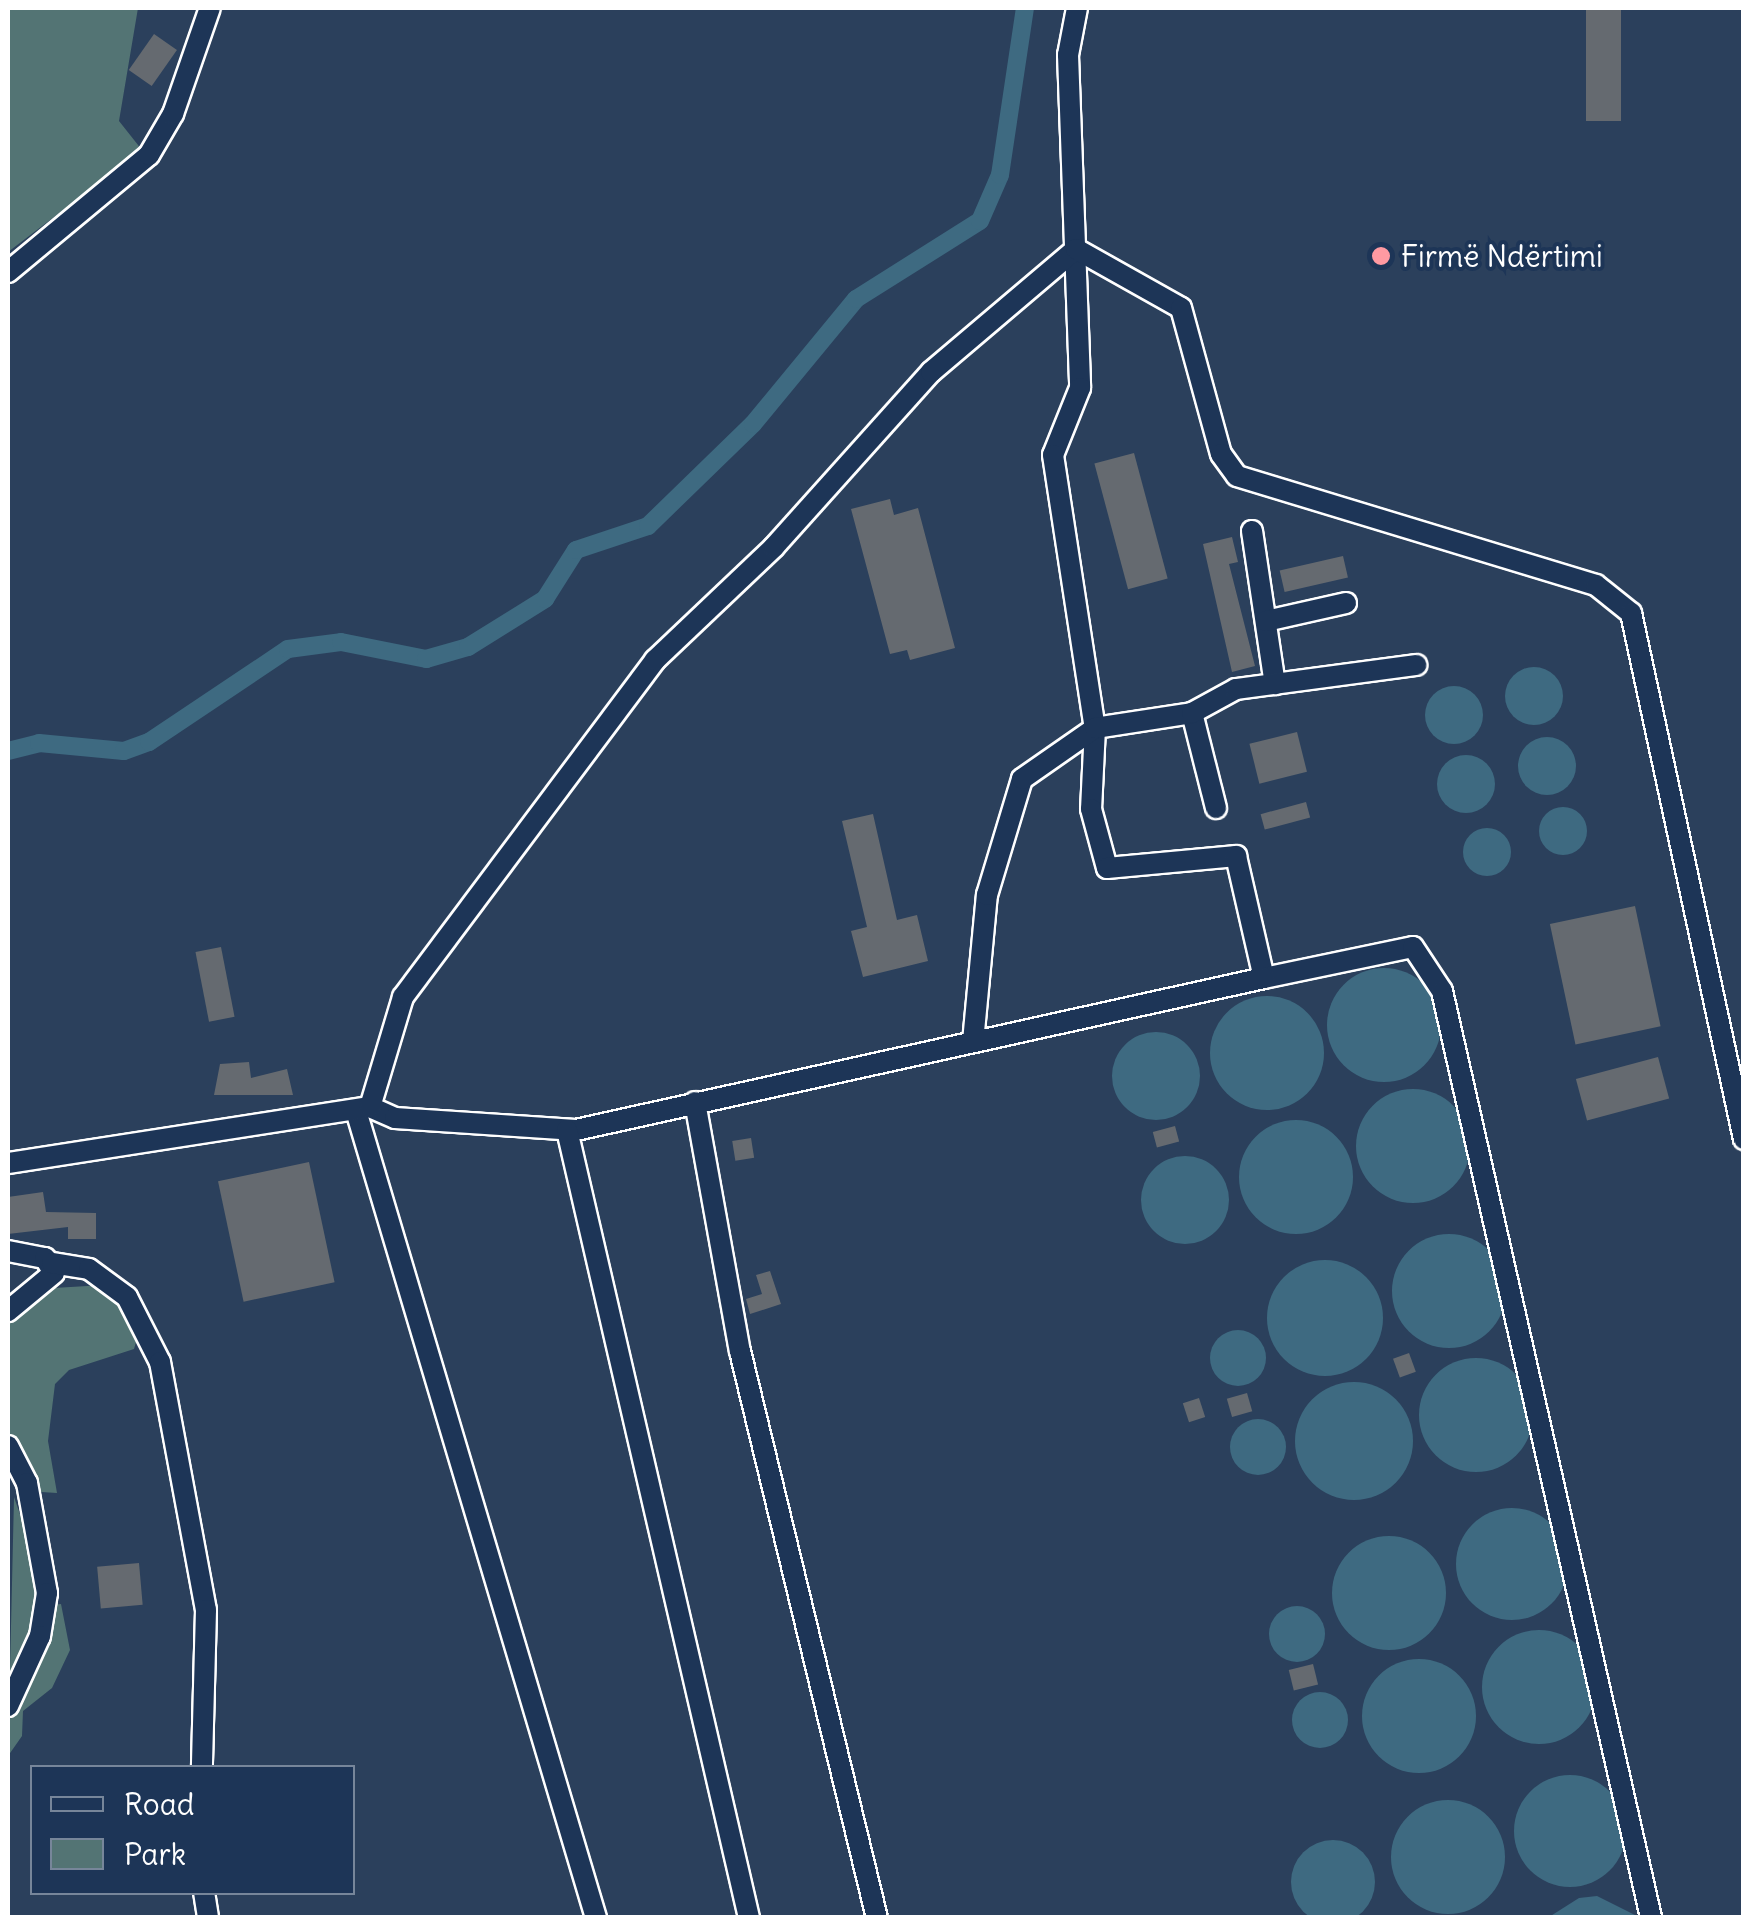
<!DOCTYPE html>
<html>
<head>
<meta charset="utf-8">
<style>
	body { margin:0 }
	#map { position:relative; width:1751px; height:1925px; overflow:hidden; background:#2b405c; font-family:Delius,sans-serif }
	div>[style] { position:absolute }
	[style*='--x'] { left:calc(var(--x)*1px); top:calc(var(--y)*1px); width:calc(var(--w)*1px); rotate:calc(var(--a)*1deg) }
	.green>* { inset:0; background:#537474 }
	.water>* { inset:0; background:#3e6a81 }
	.round { border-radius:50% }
	.canal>* { height:18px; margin:-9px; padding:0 9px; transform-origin:9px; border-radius:9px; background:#3e6a81 }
	.building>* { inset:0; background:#656a70; transform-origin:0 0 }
	.roads { filter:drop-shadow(2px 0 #fff) drop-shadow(-2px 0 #fff) drop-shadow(0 2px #fff) drop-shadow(0 -2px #fff) }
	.minor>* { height:20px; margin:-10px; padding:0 10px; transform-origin:10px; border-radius:10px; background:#1d3557 }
	.dots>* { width:28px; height:28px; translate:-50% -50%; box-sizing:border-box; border:5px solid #1d3557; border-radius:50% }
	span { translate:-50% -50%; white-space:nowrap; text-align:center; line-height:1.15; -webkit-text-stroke:8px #1d3557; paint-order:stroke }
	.poi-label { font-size:30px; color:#fff }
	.left { translate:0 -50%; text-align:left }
	.frame { position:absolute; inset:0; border:10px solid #fff; pointer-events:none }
	.legend { position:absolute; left:30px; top:1765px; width:325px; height:130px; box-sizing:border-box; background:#1d3557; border:2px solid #77869a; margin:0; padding:12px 18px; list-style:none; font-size:30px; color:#fff }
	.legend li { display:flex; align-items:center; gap:20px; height:50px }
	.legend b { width:50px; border:2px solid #77869a }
</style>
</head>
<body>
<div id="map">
	<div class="green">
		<i style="clip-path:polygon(8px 8px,138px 8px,119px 121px,142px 150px,8px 252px)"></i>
		<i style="clip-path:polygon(104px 1285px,139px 1332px,134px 1349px,69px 1370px,55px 1384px,48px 1441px,57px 1493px,26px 1491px,8px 1439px,8px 1322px,54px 1288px)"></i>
		<i style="clip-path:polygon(14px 1497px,36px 1560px,37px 1607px,61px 1604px,70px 1650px,52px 1688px,23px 1711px,22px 1736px,8px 1756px)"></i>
	</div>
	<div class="water">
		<i class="round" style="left:1505px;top:667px;width:58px;height:58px"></i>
		<i class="round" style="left:1425px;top:686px;width:58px;height:58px"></i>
		<i class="round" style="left:1518px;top:737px;width:58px;height:58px"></i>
		<i class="round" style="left:1437px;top:755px;width:58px;height:58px"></i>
		<i class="round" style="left:1539px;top:807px;width:48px;height:48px"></i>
		<i class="round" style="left:1463px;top:828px;width:48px;height:48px"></i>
		<i class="round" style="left:1327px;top:968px;width:114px;height:114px"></i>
		<i class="round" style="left:1210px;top:996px;width:114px;height:114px"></i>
		<i class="round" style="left:1112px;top:1032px;width:88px;height:88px"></i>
		<i class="round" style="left:1356px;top:1089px;width:114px;height:114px"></i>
		<i class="round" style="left:1239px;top:1120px;width:114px;height:114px"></i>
		<i class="round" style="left:1141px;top:1156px;width:88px;height:88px"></i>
		<i class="round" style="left:1392px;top:1234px;width:114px;height:114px"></i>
		<i class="round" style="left:1267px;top:1260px;width:116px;height:116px"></i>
		<i class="round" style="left:1210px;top:1330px;width:56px;height:56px"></i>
		<i class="round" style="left:1419px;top:1358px;width:114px;height:114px"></i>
		<i class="round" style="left:1295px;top:1382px;width:118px;height:118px"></i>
		<i class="round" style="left:1230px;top:1419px;width:56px;height:56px"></i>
		<i class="round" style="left:1456px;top:1508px;width:112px;height:112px"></i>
		<i class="round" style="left:1332px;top:1536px;width:114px;height:114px"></i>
		<i class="round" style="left:1269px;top:1606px;width:56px;height:56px"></i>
		<i class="round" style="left:1482px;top:1630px;width:114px;height:114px"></i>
		<i class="round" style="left:1362px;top:1659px;width:114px;height:114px"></i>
		<i class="round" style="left:1292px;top:1692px;width:56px;height:56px"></i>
		<i class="round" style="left:1514px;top:1775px;width:112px;height:112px"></i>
		<i class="round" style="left:1391px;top:1800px;width:114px;height:114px"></i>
		<i class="round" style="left:1291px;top:1840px;width:84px;height:84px"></i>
		<i style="clip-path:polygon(1597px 1896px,1639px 1917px,1549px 1917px,1579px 1898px)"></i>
	</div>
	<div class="canal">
		<i style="--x:8;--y:751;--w:32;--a:-14"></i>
		<i style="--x:39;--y:743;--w:85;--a:5.4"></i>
		<i style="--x:124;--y:751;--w:27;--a:-20"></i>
		<i style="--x:149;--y:742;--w:167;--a:-33.8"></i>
		<i style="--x:288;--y:649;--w:53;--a:-7.5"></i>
		<i style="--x:341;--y:642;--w:87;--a:11.3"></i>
		<i style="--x:426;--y:659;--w:44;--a:-15.9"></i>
		<i style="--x:468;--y:647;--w:91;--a:-31.9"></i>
		<i style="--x:545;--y:599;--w:58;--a:-57.7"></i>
		<i style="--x:576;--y:550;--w:76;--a:-18.4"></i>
		<i style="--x:648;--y:526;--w:146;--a:-44.2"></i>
		<i style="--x:753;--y:424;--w:162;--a:-50.5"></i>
		<i style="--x:856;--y:299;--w:146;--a:-32.2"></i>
		<i style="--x:980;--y:221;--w:50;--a:-66.5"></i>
		<i style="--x:1000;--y:175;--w:169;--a:-81.5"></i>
	</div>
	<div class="building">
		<i style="left:1586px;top:8px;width:35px;height:113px"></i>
		<i style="left:154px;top:34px;width:28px;height:44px;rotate:35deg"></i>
		<i style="left:1134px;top:453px;width:130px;height:41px;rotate:75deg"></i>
		<i style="clip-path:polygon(890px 499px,894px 515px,918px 508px,955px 648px,910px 660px,907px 650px,890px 654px,851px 509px)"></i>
		<i style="clip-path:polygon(1232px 537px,1238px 562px,1229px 564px,1255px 666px,1232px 672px,1203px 544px)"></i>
		<i style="left:1343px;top:556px;width:22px;height:65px;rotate:77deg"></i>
		<i style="left:1297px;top:732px;width:41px;height:49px;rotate:76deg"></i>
		<i style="left:1306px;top:802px;width:16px;height:47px;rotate:75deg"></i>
		<i style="clip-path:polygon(873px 814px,897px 920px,917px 915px,928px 961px,863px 977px,851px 931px,867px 927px,842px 821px)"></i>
		<i style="left:1635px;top:906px;width:123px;height:87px;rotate:78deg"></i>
		<i style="left:221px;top:947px;width:71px;height:26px;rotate:79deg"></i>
		<i style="left:1658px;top:1057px;width:43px;height:85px;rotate:75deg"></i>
		<i style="clip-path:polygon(249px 1062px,251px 1078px,287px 1069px,293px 1095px,214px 1095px,220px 1064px)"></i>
		<i style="left:1175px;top:1126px;width:16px;height:23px;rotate:75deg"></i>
		<i style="left:751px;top:1138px;width:20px;height:19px;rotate:81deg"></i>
		<i style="left:309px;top:1162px;width:123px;height:93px;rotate:78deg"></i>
		<i style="clip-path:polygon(43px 1192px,46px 1212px,96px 1213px,96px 1239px,68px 1239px,68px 1227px,8px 1234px,8px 1197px)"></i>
		<i style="clip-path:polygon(770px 1271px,781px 1304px,750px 1314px,746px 1299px,762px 1294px,756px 1275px)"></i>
		<i style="left:1409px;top:1353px;width:20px;height:17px;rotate:70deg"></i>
		<i style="left:1247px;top:1393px;width:19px;height:21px;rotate:74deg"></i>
		<i style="left:1199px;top:1398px;width:20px;height:17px;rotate:72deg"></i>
		<i style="left:139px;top:1563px;width:42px;height:42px;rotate:85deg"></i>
		<i style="left:1313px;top:1664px;width:21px;height:25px;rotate:76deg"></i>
	</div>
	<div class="roads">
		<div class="minor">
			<i style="--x:1077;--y:8;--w:48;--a:100.8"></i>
			<i style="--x:1068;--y:55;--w:333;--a:87.9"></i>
			<i style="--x:1080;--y:388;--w:72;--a:111.9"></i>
			<i style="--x:1053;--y:455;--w:276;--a:81.3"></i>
			<i style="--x:1095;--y:728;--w:81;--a:92.8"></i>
			<i style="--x:1091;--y:809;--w:61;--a:74.8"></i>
			<i style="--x:1107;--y:868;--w:130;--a:-5.3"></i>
			<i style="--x:1236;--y:856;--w:125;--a:77.1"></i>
			<i style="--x:1264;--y:978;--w:152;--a:-11.8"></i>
			<i style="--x:1413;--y:947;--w:53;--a:56.6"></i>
			<i style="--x:1442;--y:991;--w:950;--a:77.29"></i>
			<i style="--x:8;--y:272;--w:183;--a:-39.7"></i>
			<i style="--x:149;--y:155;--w:48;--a:-59.7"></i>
			<i style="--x:173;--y:114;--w:112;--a:-70.8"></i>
			<i style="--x:1252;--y:531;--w:155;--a:81.5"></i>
			<i style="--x:1266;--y:621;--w:82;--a:-12.7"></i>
			<i style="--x:1192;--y:713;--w:98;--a:75.8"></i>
			<i style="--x:973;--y:1042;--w:148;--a:-84.6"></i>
			<i style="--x:987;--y:895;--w:121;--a:-73.2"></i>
			<i style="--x:1022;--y:779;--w:89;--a:-34.9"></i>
			<i style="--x:1095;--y:728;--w:98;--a:-8.8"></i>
			<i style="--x:1192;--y:713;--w:50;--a:-28.6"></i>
			<i style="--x:1236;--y:689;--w:182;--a:-7.6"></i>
			<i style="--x:695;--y:1102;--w:253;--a:79.8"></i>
			<i style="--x:740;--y:1351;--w:583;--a:76.42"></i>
			<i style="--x:370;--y:1107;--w:27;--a:24"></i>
			<i style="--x:395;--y:1118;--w:181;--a:3.8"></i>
			<i style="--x:576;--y:1130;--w:705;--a:-12.46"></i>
			<i style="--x:357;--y:1114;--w:839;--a:73.44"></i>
			<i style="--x:567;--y:1130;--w:809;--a:76.99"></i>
			<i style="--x:8;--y:1163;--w:366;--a:-8.8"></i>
			<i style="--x:370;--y:1107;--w:115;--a:-73.3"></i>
			<i style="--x:403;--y:997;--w:421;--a:-53.2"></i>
			<i style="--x:655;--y:660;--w:164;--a:-43.5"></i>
			<i style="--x:774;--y:547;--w:235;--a:-48.1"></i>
			<i style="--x:931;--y:372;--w:190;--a:-40.3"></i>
			<i style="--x:1076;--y:249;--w:120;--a:29.3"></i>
			<i style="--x:1181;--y:308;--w:151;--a:74.7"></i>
			<i style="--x:1221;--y:454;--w:27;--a:54"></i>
			<i style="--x:1237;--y:476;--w:375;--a:16.9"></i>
			<i style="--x:1596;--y:585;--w:45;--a:38.7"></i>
			<i style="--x:1631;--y:613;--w:538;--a:77.88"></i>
			<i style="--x:8;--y:1251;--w:38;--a:11"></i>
			<i style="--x:45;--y:1258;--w:17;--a:59"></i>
			<i style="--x:54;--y:1273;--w:60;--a:140.4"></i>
			<i style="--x:52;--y:1263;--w:37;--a:9"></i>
			<i style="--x:89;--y:1269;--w:47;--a:36.4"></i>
			<i style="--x:127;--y:1297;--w:73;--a:63.1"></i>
			<i style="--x:160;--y:1362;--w:252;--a:79.5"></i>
			<i style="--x:206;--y:1610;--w:158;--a:91.5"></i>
			<i style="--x:8;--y:1446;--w:42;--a:62.8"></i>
			<i style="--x:27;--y:1483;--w:112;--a:79.7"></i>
			<i style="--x:47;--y:1593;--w:44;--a:99.2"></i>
			<i style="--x:40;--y:1636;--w:77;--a:114.6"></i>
			<i style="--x:204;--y:1892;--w:26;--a:81"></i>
		</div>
	</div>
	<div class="dots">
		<i style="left:1381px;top:256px;background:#ff9aa2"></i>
	</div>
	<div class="poi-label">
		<span class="left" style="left:1401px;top:256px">Firmë Ndërtimi</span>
	</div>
	<div class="frame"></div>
	<ul class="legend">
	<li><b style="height:12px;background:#1d3557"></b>Road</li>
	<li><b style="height:28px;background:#537474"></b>Park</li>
	</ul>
</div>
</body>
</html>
